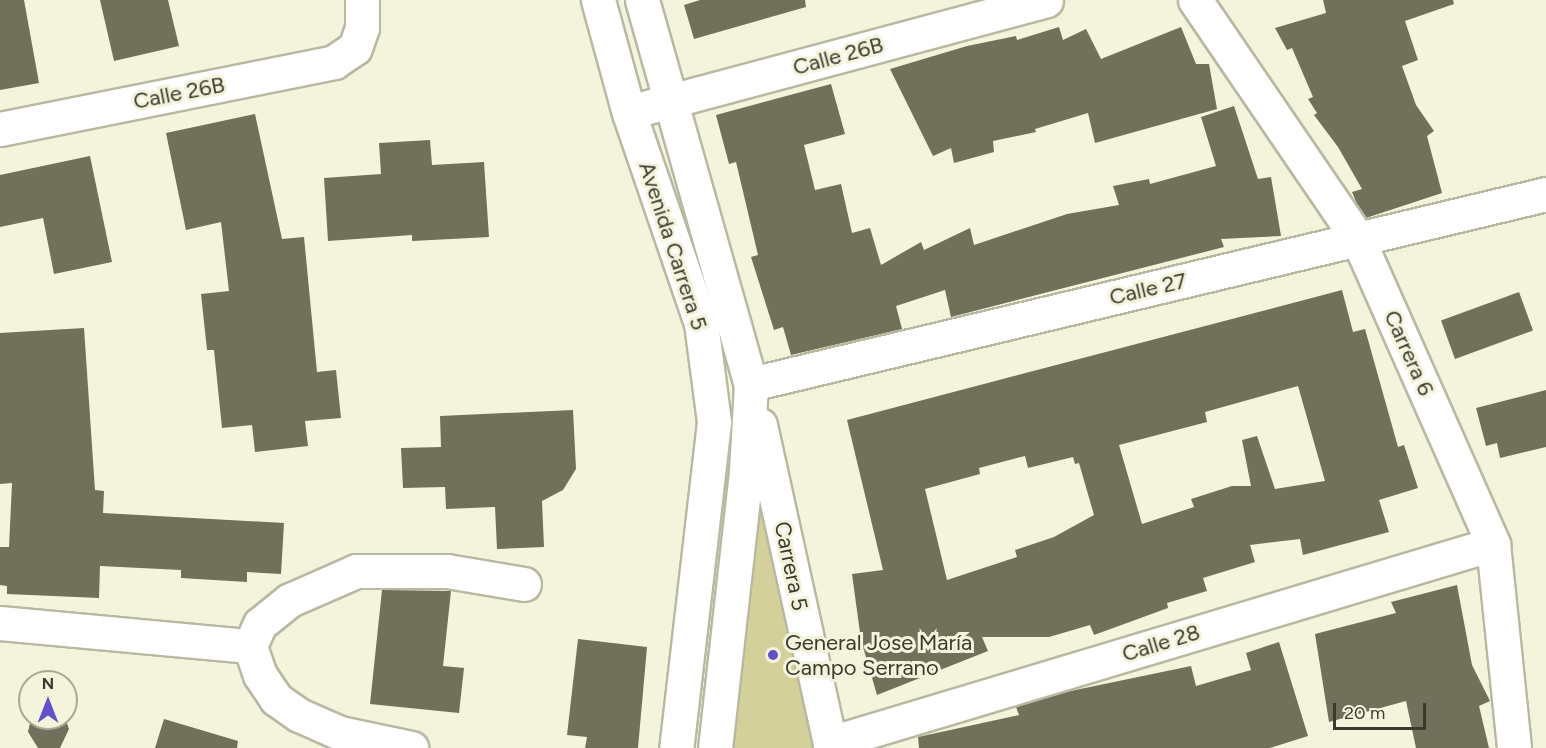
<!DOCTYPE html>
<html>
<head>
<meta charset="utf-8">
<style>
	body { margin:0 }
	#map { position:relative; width:1546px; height:748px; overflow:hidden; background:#f4f3db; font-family:Figtree,sans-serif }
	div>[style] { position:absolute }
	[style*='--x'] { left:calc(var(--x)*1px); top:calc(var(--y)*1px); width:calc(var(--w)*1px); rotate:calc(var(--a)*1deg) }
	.green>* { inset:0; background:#d4d099 }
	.building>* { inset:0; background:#71705a; transform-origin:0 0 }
	.roads { filter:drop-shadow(2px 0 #b9b8a1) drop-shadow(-2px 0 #b9b8a1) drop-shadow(0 2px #b9b8a1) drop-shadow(0 -2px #b9b8a1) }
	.minor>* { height:33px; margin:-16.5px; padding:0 16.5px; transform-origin:16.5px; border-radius:16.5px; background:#fff }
	.dots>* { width:16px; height:16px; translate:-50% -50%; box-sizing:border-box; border:3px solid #f4f3db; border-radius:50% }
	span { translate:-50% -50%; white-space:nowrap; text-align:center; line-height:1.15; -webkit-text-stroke:6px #f4f3db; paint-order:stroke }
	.street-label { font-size:22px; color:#3b3a31 }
	.poi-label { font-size:22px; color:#3b3a31 }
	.left { translate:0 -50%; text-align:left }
	.north { position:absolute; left:18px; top:670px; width:60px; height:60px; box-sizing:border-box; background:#f4f3db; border:2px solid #aaa997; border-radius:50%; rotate:0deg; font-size:16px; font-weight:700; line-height:24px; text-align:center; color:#3b3a31 }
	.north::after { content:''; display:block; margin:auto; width:21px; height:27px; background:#6251ca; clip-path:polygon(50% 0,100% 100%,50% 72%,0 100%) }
	.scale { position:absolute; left:1333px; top:703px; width:93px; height:27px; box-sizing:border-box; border:3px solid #3b3a31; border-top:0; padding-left:8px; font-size:18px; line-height:21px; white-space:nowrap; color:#3b3a31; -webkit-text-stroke:4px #f4f3db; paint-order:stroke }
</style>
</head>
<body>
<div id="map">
	<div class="green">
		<i style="clip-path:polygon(757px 501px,773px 521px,817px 748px,730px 748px)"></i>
	</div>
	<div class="building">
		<i style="clip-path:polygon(0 0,24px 0,39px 83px,0 90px)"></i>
		<i style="clip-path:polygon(100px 0,168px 0,179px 46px,114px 61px)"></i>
		<i style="clip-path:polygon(700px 0,805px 0,806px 7px,694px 39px,684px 5px)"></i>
		<i style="clip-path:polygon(1323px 0,1453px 0,1454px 4px,1405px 21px,1418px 60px,1402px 66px,1416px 105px,1434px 131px,1427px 136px,1442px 193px,1366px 218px,1357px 204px,1352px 192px,1362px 189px,1338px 147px,1314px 115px,1317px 113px,1308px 99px,1313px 97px,1292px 48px,1287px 50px,1275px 28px,1326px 13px)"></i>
		<i style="clip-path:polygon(1059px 27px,1063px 40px,1086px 29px,1101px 59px,1181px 27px,1196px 64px,1209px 64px,1217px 109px,1095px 143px,1088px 113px,1035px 129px,1036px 132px,993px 141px,994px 152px,954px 163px,951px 148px,933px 156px,890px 69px,967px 46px,1016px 36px,1017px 40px)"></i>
		<i style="clip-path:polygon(831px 84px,845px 134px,804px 145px,815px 190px,841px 184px,852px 233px,870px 228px,881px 265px,921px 242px,924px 250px,970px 228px,974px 245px,1067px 214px,1119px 205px,1113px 186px,1149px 179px,1150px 184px,1216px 166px,1201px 117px,1234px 106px,1258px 179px,1271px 177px,1281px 236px,1221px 239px,1224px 247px,951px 317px,945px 290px,896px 306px,902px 329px,791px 355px,783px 327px,774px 330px,751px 257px,758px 255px,736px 162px,729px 164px,716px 115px)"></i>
		<i style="clip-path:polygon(255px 114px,282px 239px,304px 237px,317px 372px,336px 370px,341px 418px,305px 421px,308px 446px,255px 452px,252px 425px,222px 428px,214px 350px,207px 350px,201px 294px,229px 291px,221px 222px,186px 230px,166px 133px)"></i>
		<i style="clip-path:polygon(430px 140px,432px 165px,484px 162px,489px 237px,412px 241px,412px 235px,328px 241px,324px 178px,381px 174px,379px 143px)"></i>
		<i style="clip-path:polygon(90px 156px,112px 262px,54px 274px,43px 218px,0 227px,0 175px)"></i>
		<i style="clip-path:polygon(evenodd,1342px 290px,1353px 332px,1365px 329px,1398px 447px,1404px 445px,1418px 488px,1379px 500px,1389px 532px,1303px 555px,1300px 539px,1250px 545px,1255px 562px,1203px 578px,1207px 591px,1167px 603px,1168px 608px,1094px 635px,1090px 625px,1049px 637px,982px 637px,988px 651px,877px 695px,861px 640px,852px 574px,883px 570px,847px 420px,1342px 290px,1298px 386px,1325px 481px,1275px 489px,1257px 436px,1242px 440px,1251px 486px,1232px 486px,1191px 499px,1194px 507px,1142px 524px,1119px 445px,1207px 422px,1205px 412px,1298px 386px,1342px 290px,1025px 456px,1028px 468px,1073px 457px,1075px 464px,1079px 463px,1094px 515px,1054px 537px,1015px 550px,1017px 557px,947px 580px,925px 489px,980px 474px,979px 468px,1025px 456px)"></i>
		<i style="left:1519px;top:292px;width:41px;height:83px;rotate:70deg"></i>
		<i style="clip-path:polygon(84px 328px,95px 490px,104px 491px,103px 513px,284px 523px,281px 574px,247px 572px,247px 582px,181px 578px,181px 570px,100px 566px,99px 598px,7px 594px,7px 586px,0 585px,0 547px,9px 547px,12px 483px,0 484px,0 333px)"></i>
		<i style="clip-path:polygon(1546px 390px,1546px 447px,1500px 458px,1497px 443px,1486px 446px,1476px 408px)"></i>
		<i style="clip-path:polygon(573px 410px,576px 469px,563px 490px,542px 501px,544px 547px,497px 549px,495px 507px,446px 509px,445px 487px,403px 488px,401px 448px,441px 447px,440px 416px)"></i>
		<i style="clip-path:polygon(1457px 585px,1472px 665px,1490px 701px,1479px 706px,1489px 748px,1416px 748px,1406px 701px,1329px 722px,1315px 634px,1396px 613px,1391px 602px)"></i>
		<i style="clip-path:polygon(382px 590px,451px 591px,443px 666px,464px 668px,459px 713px,370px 704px)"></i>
		<i style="clip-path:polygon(578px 639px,647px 647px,638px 748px,585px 748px,587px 737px,567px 735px)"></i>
		<i style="clip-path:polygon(1279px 642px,1308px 736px,1270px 748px,919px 748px,918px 737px,1019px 715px,1016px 707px,1061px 693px,1191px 666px,1196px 686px,1251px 670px,1246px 653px)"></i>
		<i style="clip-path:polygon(31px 718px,65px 718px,69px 729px,60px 748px,38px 748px,28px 732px)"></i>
		<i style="clip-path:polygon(164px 719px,238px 741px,237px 748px,155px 748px)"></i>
	</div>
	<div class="roads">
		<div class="minor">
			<i style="--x:598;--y:0;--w:117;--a:74.7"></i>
			<i style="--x:629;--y:113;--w:222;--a:71.1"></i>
			<i style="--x:701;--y:323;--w:100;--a:82.5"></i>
			<i style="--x:714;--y:422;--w:328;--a:96.6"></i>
			<i style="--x:642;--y:0;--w:399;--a:74.2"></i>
			<i style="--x:751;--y:384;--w:88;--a:93.3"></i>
			<i style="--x:746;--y:472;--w:278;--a:96.4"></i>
			<i style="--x:1195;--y:0;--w:289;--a:55.7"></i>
			<i style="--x:1358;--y:239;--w:334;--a:66.1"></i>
			<i style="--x:1493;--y:544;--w:205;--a:84.1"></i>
			<i style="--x:648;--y:107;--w:412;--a:-15"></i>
			<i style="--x:0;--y:129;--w:341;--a:-11.3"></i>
			<i style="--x:334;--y:62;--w:25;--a:-34"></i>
			<i style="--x:355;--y:48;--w:21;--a:-71"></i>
			<i style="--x:362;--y:28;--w:28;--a:-90"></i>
			<i style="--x:751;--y:384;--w:817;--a:-13.44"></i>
			<i style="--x:760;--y:425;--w:331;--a:77.6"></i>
			<i style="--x:0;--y:623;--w:251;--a:5.3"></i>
			<i style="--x:250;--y:646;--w:31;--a:71"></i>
			<i style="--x:260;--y:675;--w:29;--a:56"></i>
			<i style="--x:276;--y:699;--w:28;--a:35"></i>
			<i style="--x:299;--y:715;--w:45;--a:23.7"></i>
			<i style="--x:340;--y:733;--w:73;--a:11.9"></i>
			<i style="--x:250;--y:646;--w:24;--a:-66"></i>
			<i style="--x:260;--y:624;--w:38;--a:-39"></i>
			<i style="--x:290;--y:600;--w:72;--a:-23.7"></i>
			<i style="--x:356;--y:571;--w:91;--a:0"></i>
			<i style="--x:447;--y:571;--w:78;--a:9.6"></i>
			<i style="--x:830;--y:743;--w:692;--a:-16.71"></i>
		</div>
	</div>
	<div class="dots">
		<i style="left:773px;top:655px;background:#6251ca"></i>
	</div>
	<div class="street-label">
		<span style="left:838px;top:56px;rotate:-15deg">Calle 26B</span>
		<span style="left:179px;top:93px;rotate:-11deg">Calle 26B</span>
		<span style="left:673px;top:246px;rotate:72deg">Avenida Carrera 5</span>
		<span style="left:1148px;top:289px;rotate:-13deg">Calle 27</span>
		<span style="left:1409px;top:353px;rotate:66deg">Carrera 6</span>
		<span style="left:791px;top:566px;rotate:78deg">Carrera 5</span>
		<span style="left:1161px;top:643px;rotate:-17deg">Calle 28</span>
	</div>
	<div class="poi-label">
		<span class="left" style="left:785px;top:655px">General Jose María<br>Campo Serrano</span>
	</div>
	<div class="north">N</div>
	<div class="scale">20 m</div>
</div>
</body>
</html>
